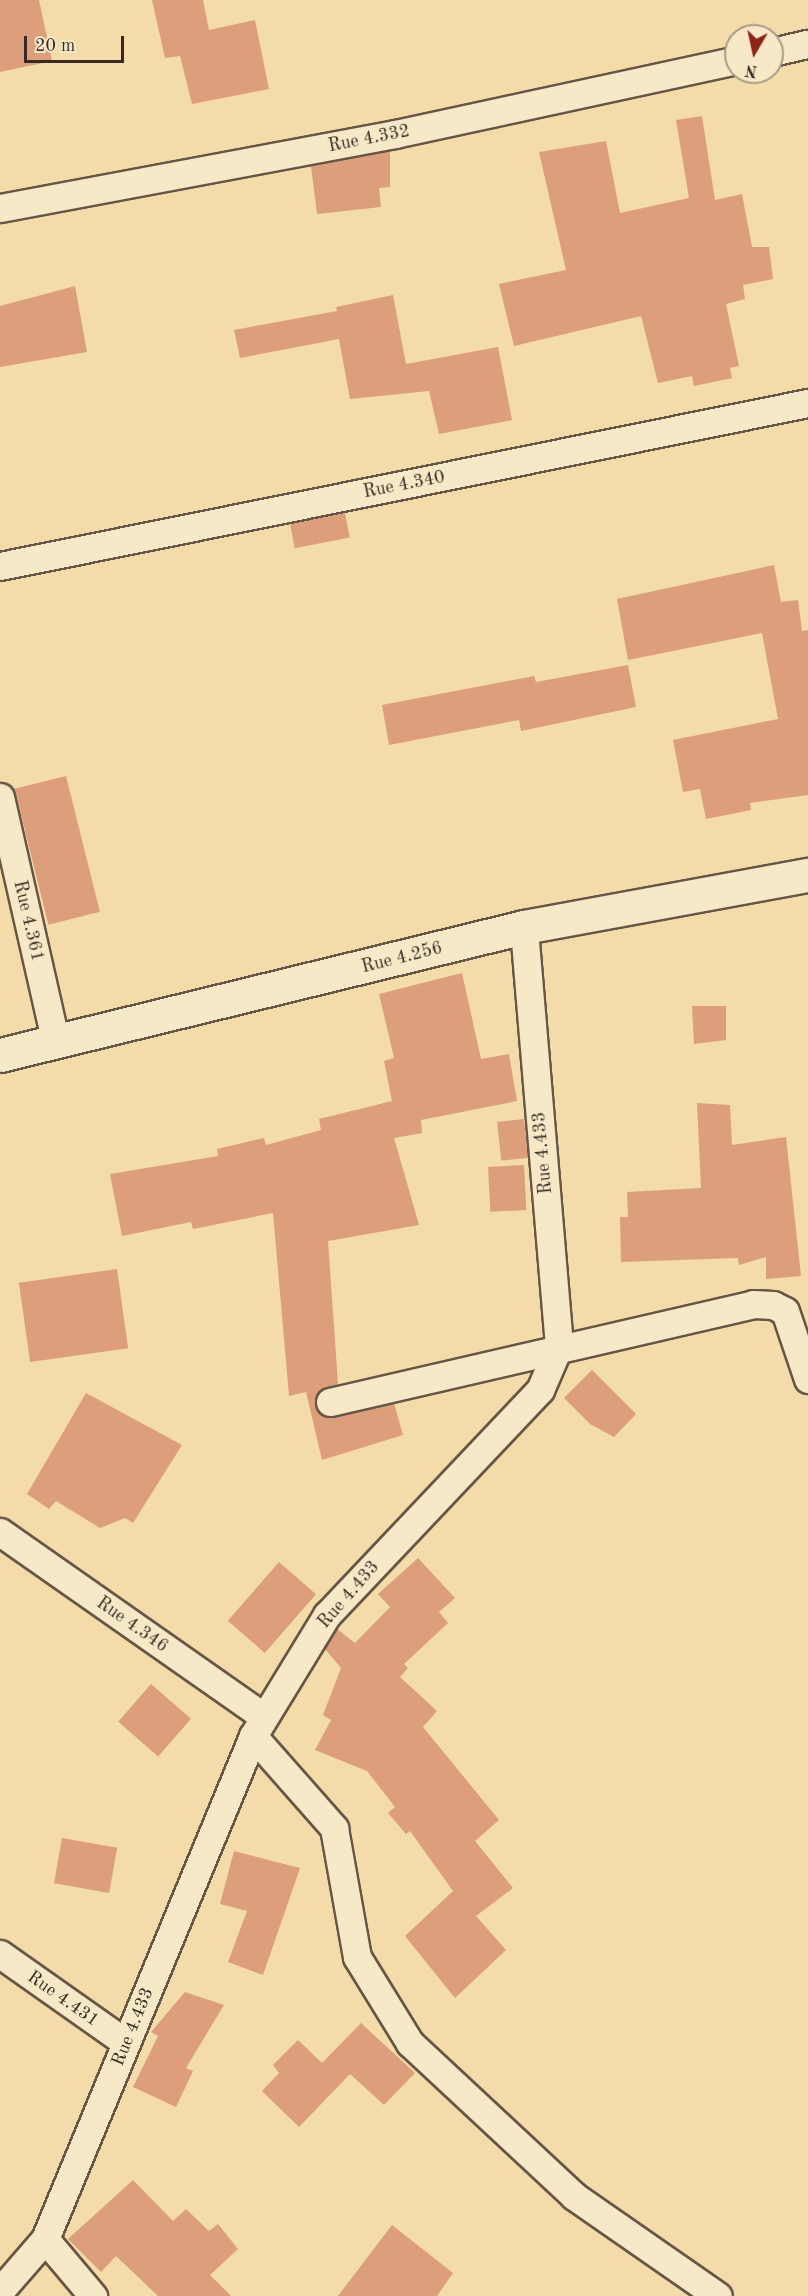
<!DOCTYPE html>
<html>
<head>
<meta charset="utf-8">
<style>
	body { margin:0 }
	#map { position:relative; width:808px; height:2296px; overflow:hidden; background:#f3dbaa; font-family:"Old Standard TT",serif }
	div>[style] { position:absolute }
	[style*='--x'] { left:calc(var(--x)*1px); top:calc(var(--y)*1px); width:calc(var(--w)*1px); rotate:calc(var(--a)*1deg) }
	.building>* { inset:0; background:#dd9e7c; transform-origin:0 0 }
	.roads { filter:drop-shadow(2px 0 #675645) drop-shadow(-2px 0 #675645) drop-shadow(0 2px #675645) drop-shadow(0 -2px #675645) }
	.minor>* { height:27px; margin:-13.5px; padding:0 13.5px; transform-origin:13.5px; border-radius:13.5px; background:#f7e8c8 }
	.tertiary>* { height:33px; margin:-16.5px; padding:0 16.5px; transform-origin:16.5px; border-radius:16.5px; background:#f7e8c8 }
	span { translate:-50% -50%; white-space:nowrap; text-align:center; line-height:1.15; -webkit-text-stroke:5px #f7e8c8; paint-order:stroke }
	.street-label { font-size:18px; color:#382923 }
	.north { position:absolute; left:724px; top:24px; width:60px; height:60px; box-sizing:border-box; background:#f7e8c8; border:2px solid #ab9c86; border-radius:50%; rotate:189deg; font-size:16px; font-weight:700; line-height:24px; text-align:center; color:#382923 }
	.north::after { content:''; display:block; margin:auto; width:21px; height:27px; background:#8f2418; clip-path:polygon(50% 0,100% 100%,50% 72%,0 100%) }
	.scale { position:absolute; left:24px; top:36px; width:100px; height:27px; box-sizing:border-box; border:3px solid #382923; border-top:0; padding-left:8px; font-size:18px; line-height:21px; white-space:nowrap; color:#382923; -webkit-text-stroke:4px #f7e8c8; paint-order:stroke }
</style>
</head>
<body>
<div id="map">
	<div class="building">
		<i style="clip-path:polygon(0 0,39px 0,52px 61px,0 72px)"></i>
		<i style="clip-path:polygon(152px 0,203px 0,209px 30px,255px 20px,269px 89px,192px 104px,180px 56px,165px 58px)"></i>
		<i style="clip-path:polygon(702px 116px,715px 200px,742px 194px,752px 247px,769px 247px,773px 279px,743px 285px,745px 299px,726px 304px,739px 366px,730px 368px,732px 378px,694px 386px,692px 376px,658px 383px,641px 316px,514px 346px,499px 284px,566px 270px,539px 152px,606px 141px,620px 213px,689px 198px,676px 120px)"></i>
		<i style="clip-path:polygon(390px 151px,390px 187px,379px 188px,381px 207px,317px 214px,311px 166px)"></i>
		<i style="clip-path:polygon(75px 286px,87px 352px,0 367px,0 306px)"></i>
		<i style="clip-path:polygon(393px 295px,406px 364px,498px 347px,512px 420px,439px 434px,429px 391px,350px 399px,339px 339px,240px 358px,234px 330px,337px 311px,336px 307px)"></i>
		<i style="left:345px;top:513px;width:25px;height:56px;rotate:79deg"></i>
		<i style="clip-path:polygon(774px 565px,781px 602px,798px 600px,802px 631px,808px 630px,808px 795px,750px 803px,751px 810px,706px 819px,700px 789px,683px 792px,673px 740px,778px 719px,762px 633px,628px 660px,617px 599px)"></i>
		<i style="clip-path:polygon(628px 665px,636px 707px,521px 731px,519px 720px,389px 745px,382px 705px,534px 676px,536px 682px)"></i>
		<i style="left:66px;top:776px;width:140px;height:53px;rotate:76deg"></i>
		<i style="clip-path:polygon(462px 973px,481px 1059px,509px 1054px,517px 1101px,421px 1120px,422px 1133px,394px 1138px,419px 1225px,328px 1241px,338px 1384px,319px 1391px,315px 1406px,325px 1417px,333px 1417px,394px 1403px,403px 1435px,322px 1460px,306px 1392px,289px 1396px,273px 1213px,193px 1229px,191px 1222px,122px 1236px,110px 1174px,218px 1156px,217px 1149px,264px 1138px,266px 1145px,321px 1130px,319px 1119px,392px 1101px,384px 1061px,394px 1058px,379px 994px)"></i>
		<i style="clip-path:polygon(692px 1006px,726px 1006px,726px 1040px,694px 1044px)"></i>
		<i style="clip-path:polygon(697px 1103px,730px 1105px,732px 1145px,786px 1137px,801px 1276px,766px 1279px,766px 1257px,739px 1265px,738px 1258px,621px 1262px,620px 1217px,628px 1217px,627px 1192px,701px 1188px)"></i>
		<i style="left:524px;top:1119px;width:39px;height:27px;rotate:84deg"></i>
		<i style="left:524px;top:1165px;width:45px;height:36px;rotate:87deg"></i>
		<i style="left:117px;top:1269px;width:80px;height:99px;rotate:82deg"></i>
		<i style="clip-path:polygon(592px 1370px,636px 1414px,614px 1437px,590px 1424px,564px 1398px)"></i>
		<i style="clip-path:polygon(86px 1393px,182px 1445px,133px 1523px,125px 1518px,100px 1528px,56px 1501px,49px 1509px,27px 1494px)"></i>
		<i style="clip-path:polygon(418px 1558px,455px 1598px,439px 1612px,448px 1623px,404px 1664px,408px 1668px,400px 1677px,437px 1711px,423px 1727px,499px 1820px,475px 1841px,513px 1888px,476px 1916px,506px 1950px,455px 1998px,405px 1936px,453px 1891px,410px 1831px,406px 1834px,388px 1813px,395px 1807px,367px 1771px,315px 1750px,331px 1720px,323px 1715px,341px 1668px,325px 1649px,337px 1629px,355px 1643px,390px 1607px,378px 1594px)"></i>
		<i style="left:279px;top:1562px;width:49px;height:78px;rotate:41deg"></i>
		<i style="left:151px;top:1684px;width:53px;height:50px;rotate:41deg"></i>
		<i style="left:62px;top:1838px;width:56px;height:46px;rotate:10deg"></i>
		<i style="clip-path:polygon(234px 1851px,300px 1868px,263px 1975px,228px 1962px,247px 1911px,220px 1904px)"></i>
		<i style="clip-path:polygon(185px 1992px,224px 2005px,186px 2068px,193px 2071px,176px 2107px,133px 2087px,158px 2036px,151px 2032px)"></i>
		<i style="clip-path:polygon(361px 2023px,415px 2073px,384px 2105px,350px 2074px,299px 2127px,262px 2091px,279px 2073px,273px 2065px,298px 2040px,322px 2063px)"></i>
		<i style="clip-path:polygon(133px 2180px,173px 2221px,186px 2209px,209px 2231px,218px 2224px,238px 2249px,210px 2275px,231px 2296px,158px 2296px,116px 2256px,101px 2272px,68px 2239px)"></i>
		<i style="clip-path:polygon(392px 2225px,453px 2273px,437px 2296px,338px 2296px)"></i>
	</div>
	<div class="roads">
		<div class="minor">
			<i style="--x:772;--y:52;--w:37;--a:-13"></i>
			<i style="--x:0;--y:208;--w:402;--a:-10.6"></i>
			<i style="--x:395;--y:134;--w:349;--a:-12.2"></i>
			<i style="--x:0;--y:566;--w:824;--a:-11.41"></i>
			<i style="--x:0;--y:797;--w:253;--a:77.2"></i>
			<i style="--x:330;--y:1402;--w:434;--a:-13"></i>
			<i style="--x:753;--y:1304;--w:20;--a:3"></i>
			<i style="--x:773;--y:1305;--w:13;--a:27"></i>
			<i style="--x:785;--y:1311;--w:72;--a:71.3"></i>
			<i style="--x:0;--y:1532;--w:322;--a:35"></i>
			<i style="--x:253;--y:1736;--w:123;--a:48.6"></i>
			<i style="--x:334;--y:1828;--w:131;--a:79.9"></i>
			<i style="--x:357;--y:1957;--w:101;--a:58.4"></i>
			<i style="--x:410;--y:2043;--w:224;--a:43"></i>
			<i style="--x:574;--y:2196;--w:175;--a:34.8"></i>
			<i style="--x:0;--y:1954;--w:154;--a:35.2"></i>
			<i style="--x:45;--y:2239;--w:75;--a:49.9"></i>
			<i style="--x:0;--y:2291;--w:69;--a:-49.1"></i>
			<i style="--x:45;--y:2239;--w:544;--a:-67.53"></i>
			<i style="--x:253;--y:1736;--w:142;--a:-58.6"></i>
			<i style="--x:327;--y:1615;--w:310;--a:-46.6"></i>
			<i style="--x:540;--y:1390;--w:48;--a:-66.6"></i>
			<i style="--x:559;--y:1346;--w:420;--a:-94.8"></i>
		</div>
		<div class="tertiary">
			<i style="--x:0;--y:1055;--w:539;--a:-13.73"></i>
			<i style="--x:524;--y:927;--w:289;--a:-10.4"></i>
		</div>
	</div>
	<div class="street-label">
		<span style="left:369px;top:139px;rotate:-11deg">Rue 4.332</span>
		<span style="left:404px;top:485px;rotate:-11deg">Rue 4.340</span>
		<span style="left:28px;top:921px;rotate:77deg">Rue 4.361</span>
		<span style="left:402px;top:958px;rotate:-14deg">Rue 4.256</span>
		<span style="left:543px;top:1153px;rotate:-95deg">Rue 4.433</span>
		<span style="left:349px;top:1595px;rotate:-49deg">Rue 4.433</span>
		<span style="left:132px;top:1625px;rotate:35deg">Rue 4.346</span>
		<span style="left:63px;top:1999px;rotate:35deg">Rue 4.431</span>
		<span style="left:133px;top:2027px;rotate:-68deg">Rue 4.433</span>
	</div>
	<div class="north">N</div>
	<div class="scale">20 m</div>
</div>
</body>
</html>
